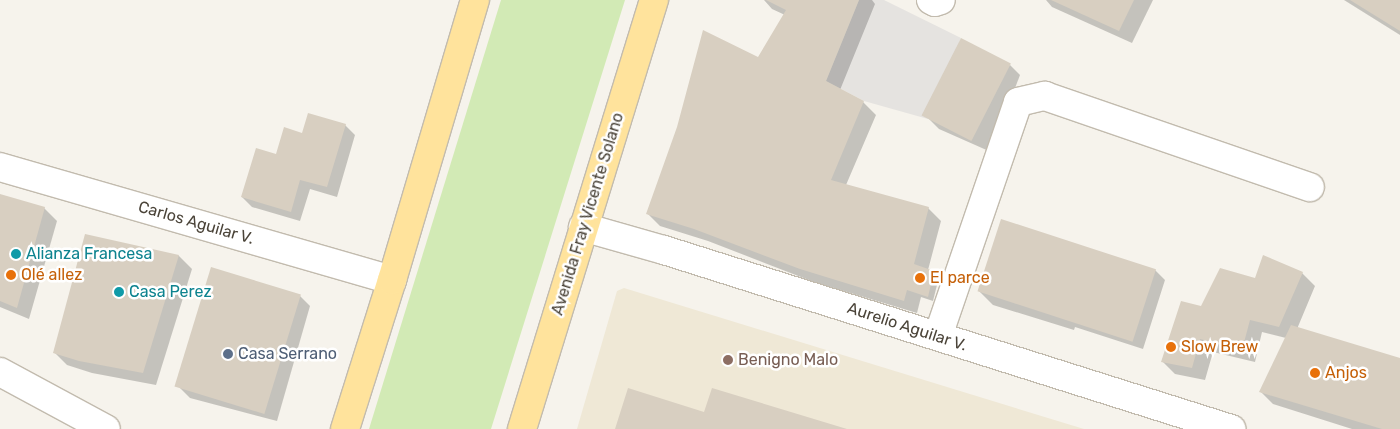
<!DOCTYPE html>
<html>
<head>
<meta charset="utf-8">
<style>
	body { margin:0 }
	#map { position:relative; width:1400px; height:429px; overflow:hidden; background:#f6f3ec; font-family:Rubik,sans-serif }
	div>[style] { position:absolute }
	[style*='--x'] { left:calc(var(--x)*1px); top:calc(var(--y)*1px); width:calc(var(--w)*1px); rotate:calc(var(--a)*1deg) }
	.education>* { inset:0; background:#efe8d6 }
	.green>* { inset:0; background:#d2eab5 }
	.parking>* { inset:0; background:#e5e3e0 }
	.shadow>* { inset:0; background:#0003 }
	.building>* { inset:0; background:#d8cfc1; transform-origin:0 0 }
	.roads { filter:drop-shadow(1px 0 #c2bbae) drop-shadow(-1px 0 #c2bbae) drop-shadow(0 1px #c2bbae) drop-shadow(0 -1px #c2bbae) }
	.minor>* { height:28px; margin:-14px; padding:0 14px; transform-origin:14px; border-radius:14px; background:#fff }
	.major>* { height:28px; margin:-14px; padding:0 14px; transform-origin:14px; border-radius:14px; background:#ffe39c }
	.dots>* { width:14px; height:14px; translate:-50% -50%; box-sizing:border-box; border:2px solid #fff; border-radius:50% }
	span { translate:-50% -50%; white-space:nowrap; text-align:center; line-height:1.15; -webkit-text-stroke:5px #fff; paint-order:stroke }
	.street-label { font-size:16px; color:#4b4439 }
	.culture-label { font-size:16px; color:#0d838f }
	.left { translate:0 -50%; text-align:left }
	.food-label { font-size:16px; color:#c56008 }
	.service-label { font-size:16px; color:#4e5e75 }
	.education-label { font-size:16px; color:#785e54 }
</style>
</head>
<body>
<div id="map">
	<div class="education">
		<i style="clip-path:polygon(624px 288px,1084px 429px,577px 429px,617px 291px)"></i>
	</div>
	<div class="green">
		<i style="clip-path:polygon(501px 0,625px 0,491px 429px,369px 429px)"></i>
	</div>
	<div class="parking">
		<i style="clip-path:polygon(859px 0,884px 0,961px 38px,928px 119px,864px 101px,826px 81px)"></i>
	</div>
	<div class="shadow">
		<i style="clip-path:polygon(764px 0,872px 0,875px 4px,840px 90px,863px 102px,876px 115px,846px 185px,928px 208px,941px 221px,928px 270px,939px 277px,933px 301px,921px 297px,917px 313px,814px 282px,708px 241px,660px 226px,648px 214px,759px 59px,785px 15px,772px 9px)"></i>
		<i style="clip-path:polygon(1046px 0,1153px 0,1132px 43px,1052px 7px)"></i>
		<i style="clip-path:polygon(1344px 0,1400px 0,1400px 35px)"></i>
		<i style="clip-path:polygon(1010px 65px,1020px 75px,991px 152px,939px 129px,929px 119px)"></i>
		<i style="clip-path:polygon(345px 125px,355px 135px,337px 197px,310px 189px,300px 221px,252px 207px,242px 197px,277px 155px,302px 134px)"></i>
		<i style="clip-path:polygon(0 195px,44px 208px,57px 221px,29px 319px,0 307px)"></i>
		<i style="clip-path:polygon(86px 236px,179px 256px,192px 269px,156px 385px,92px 373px,67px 365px,54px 352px)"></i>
		<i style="clip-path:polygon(1155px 270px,1165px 280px,1143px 349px,1075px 327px,1074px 330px,993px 305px,979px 291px)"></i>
		<i style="clip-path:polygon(1302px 273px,1315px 286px,1297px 329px,1400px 359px,1400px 429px,1352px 429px,1273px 404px,1261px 392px,1286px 338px,1262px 332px,1255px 362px,1213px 352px,1205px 380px,1175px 374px,1162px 361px,1202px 308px,1256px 280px)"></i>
		<i style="clip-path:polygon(300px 296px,310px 306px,277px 421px,190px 398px,180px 388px)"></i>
	</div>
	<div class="building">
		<i style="clip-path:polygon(766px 0,859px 0,826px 81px,864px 101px,831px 180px,929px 207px,914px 264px,934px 271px,928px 297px,907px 290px,904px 301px,800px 269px,694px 229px,646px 214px,677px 127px,703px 30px,758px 57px,786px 10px)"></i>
		<i style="clip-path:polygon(1051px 0,1134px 0,1119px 31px)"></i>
		<i style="clip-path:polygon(1350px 0,1400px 0,1400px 31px)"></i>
		<i style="left:961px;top:38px;width:56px;height:87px;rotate:27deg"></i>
		<i style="clip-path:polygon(308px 113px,346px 124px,327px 187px,300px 180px,291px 212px,241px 197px,256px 148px,276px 154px,284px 127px,302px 133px)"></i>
		<i style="clip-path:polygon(0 194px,45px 207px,17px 308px,0 301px)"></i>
		<i style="left:1001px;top:219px;width:163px;height:76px;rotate:18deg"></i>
		<i style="clip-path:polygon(85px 234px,179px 255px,143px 373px,79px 361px,53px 353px)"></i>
		<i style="clip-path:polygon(1263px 255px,1303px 272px,1279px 327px,1250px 320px,1242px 350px,1200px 339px,1192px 368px,1161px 362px,1181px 301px,1201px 306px,1220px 268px,1255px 278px)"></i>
		<i style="left:211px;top:267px;width:94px;height:125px;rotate:17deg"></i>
		<i style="clip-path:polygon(1291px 325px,1400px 358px,1400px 429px,1382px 429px,1259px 392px)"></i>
		<i style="clip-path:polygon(628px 388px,704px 412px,712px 388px,847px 429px,615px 429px)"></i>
	</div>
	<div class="roads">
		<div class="minor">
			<i style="--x:931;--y:0;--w:4;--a:27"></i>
			<i style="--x:935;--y:2;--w:6;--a:-18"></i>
			<i style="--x:0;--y:167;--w:408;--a:16.1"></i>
			<i style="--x:583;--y:227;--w:84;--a:15.9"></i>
			<i style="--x:664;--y:250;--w:595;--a:17.52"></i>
			<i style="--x:938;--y:336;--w:247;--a:-71.1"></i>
			<i style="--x:1018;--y:102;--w:28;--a:-13"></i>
			<i style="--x:1045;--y:96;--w:280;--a:19"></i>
			<i style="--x:0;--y:372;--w:120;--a:28.3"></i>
		</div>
		<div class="major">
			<i style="--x:345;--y:429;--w:156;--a:-72.5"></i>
			<i style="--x:392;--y:280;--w:292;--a:-73.5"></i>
			<i style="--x:522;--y:429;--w:449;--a:-72.9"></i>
		</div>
	</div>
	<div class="dots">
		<i style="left:16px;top:254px;background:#0f9aa8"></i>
		<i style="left:11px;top:275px;background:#e8710a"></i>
		<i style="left:920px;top:278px;background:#e8710a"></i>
		<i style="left:119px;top:292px;background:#0f9aa8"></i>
		<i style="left:1171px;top:347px;background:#e8710a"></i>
		<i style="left:228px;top:354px;background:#5c6f8a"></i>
		<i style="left:728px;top:360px;background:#8d6e63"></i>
		<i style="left:1315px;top:373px;background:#e8710a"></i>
	</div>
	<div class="street-label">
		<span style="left:588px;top:214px;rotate:-73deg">Avenida Fray Vicente Solano</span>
		<span style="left:196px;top:223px;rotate:16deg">Carlos Aguilar V.</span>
		<span style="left:907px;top:327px;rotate:18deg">Aurelio Aguilar V.</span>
	</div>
	<div class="culture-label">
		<span class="left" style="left:26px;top:254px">Alianza Francesa</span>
		<span class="left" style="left:129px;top:292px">Casa Perez</span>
	</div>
	<div class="food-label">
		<span class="left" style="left:21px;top:275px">Olé allez</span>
		<span class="left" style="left:930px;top:278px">El parce</span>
		<span class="left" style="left:1181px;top:347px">Slow Brew</span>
		<span class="left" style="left:1325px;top:373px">Anjos</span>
	</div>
	<div class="service-label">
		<span class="left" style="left:238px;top:354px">Casa Serrano</span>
	</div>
	<div class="education-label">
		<span class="left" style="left:738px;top:360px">Benigno Malo</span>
	</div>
</div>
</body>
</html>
